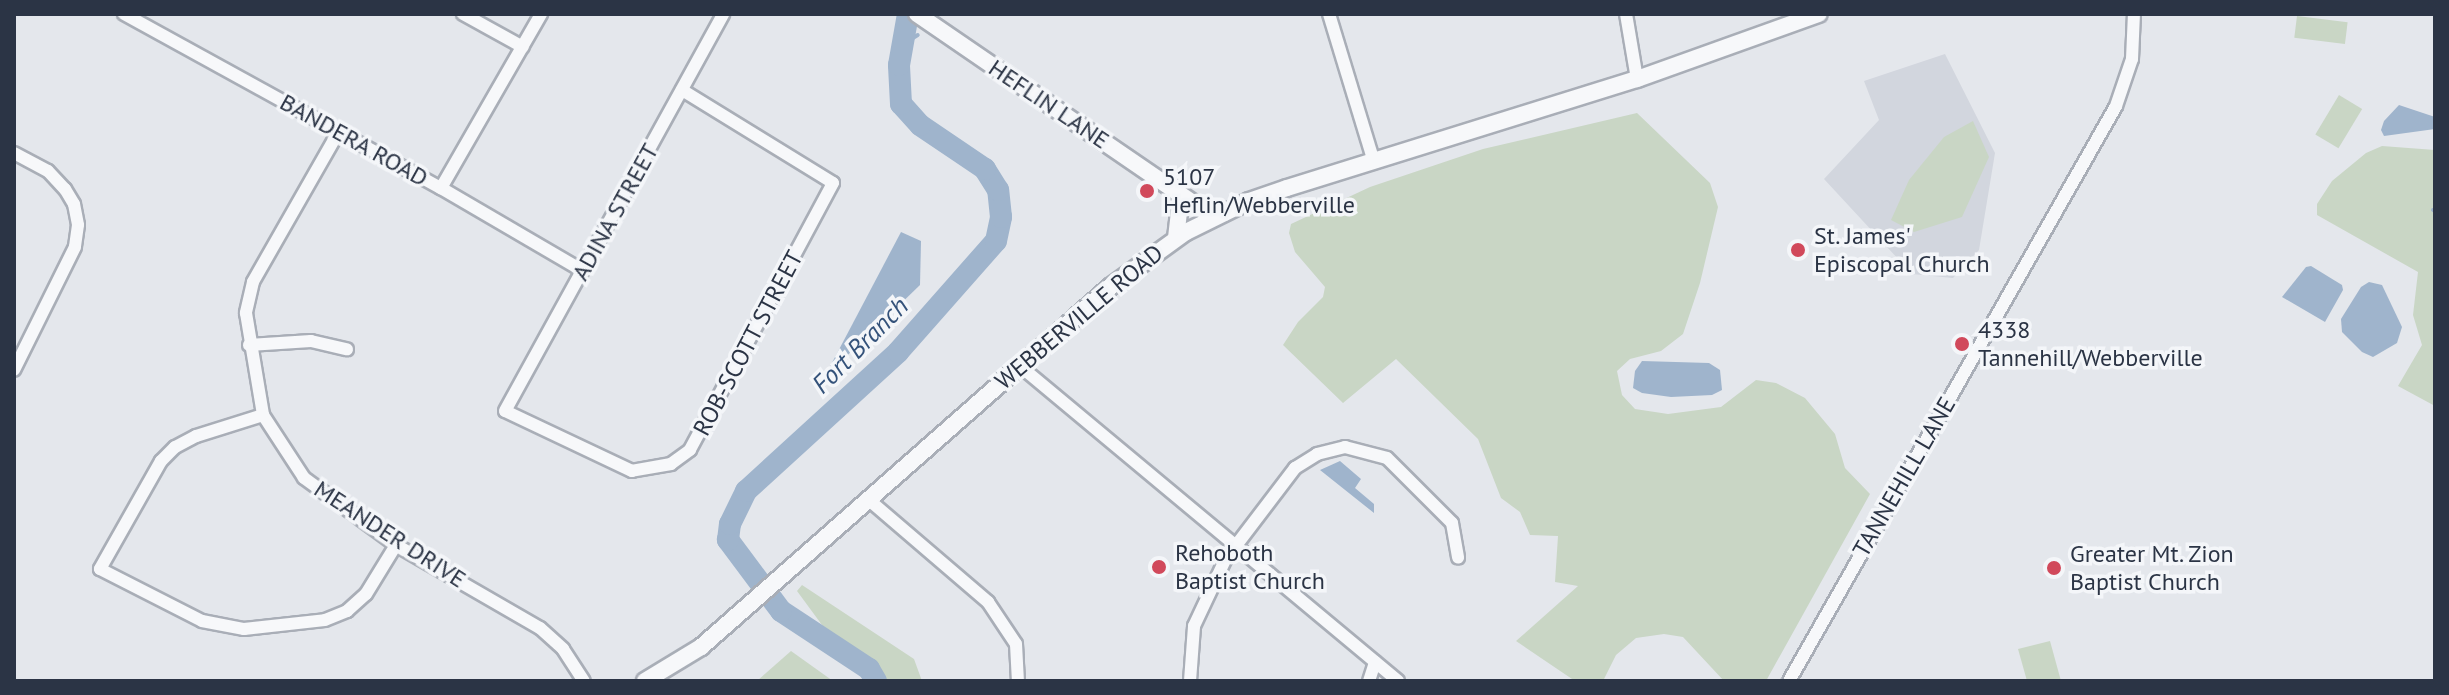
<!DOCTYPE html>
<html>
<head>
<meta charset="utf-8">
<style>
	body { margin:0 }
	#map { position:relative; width:2449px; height:695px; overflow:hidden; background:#e4e7ec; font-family:"PT Sans",sans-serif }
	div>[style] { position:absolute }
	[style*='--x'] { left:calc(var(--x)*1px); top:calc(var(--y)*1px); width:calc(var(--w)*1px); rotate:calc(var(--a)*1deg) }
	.built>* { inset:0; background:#d2d6de }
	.green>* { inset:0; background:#c9d6c5; transform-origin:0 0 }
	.water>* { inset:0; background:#9fb4cc }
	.stream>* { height:4px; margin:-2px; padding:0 2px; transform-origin:2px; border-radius:2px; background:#9fb4cc }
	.river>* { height:22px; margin:-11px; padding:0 11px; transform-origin:11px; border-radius:11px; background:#9fb4cc }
	.roads { filter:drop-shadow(2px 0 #a9aeb7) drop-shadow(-2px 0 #a9aeb7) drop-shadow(0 2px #a9aeb7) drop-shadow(0 -2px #a9aeb7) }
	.minor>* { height:12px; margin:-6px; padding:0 6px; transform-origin:6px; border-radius:6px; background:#f7f8fa }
	.tertiary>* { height:16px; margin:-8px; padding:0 8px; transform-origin:8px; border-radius:8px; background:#f7f8fa }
	.dots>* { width:22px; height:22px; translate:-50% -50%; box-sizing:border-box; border:4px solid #f4f6f9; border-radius:50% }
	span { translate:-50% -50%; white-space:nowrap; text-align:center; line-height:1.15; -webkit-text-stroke:7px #f4f6f9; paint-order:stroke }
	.street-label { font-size:24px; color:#2b3445 }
	.poi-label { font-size:24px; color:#2b3445 }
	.left { translate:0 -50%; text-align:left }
	.water-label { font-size:26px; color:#34527a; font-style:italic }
	.frame { position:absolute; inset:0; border:16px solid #2b3445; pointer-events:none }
</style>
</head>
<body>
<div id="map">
	<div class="built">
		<i style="clip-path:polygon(1945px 54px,1995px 153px,1979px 250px,1953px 278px,1912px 274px,1824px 179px,1879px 120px,1864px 81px)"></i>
	</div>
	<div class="green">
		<i style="left:2297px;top:16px;width:51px;height:22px;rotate:7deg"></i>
		<i style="left:2339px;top:95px;width:27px;height:46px;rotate:31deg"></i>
		<i style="clip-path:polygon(1637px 113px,1710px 183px,1718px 207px,1700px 283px,1683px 334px,1661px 351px,1630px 359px,1617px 371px,1622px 395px,1635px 409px,1668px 414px,1721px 407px,1756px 380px,1776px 383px,1805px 398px,1835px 434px,1845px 468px,1870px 494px,1766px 681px,1724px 681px,1683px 637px,1664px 634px,1636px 638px,1616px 655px,1603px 681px,1575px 681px,1516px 641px,1578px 586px,1555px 582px,1558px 536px,1530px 535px,1520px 512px,1501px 498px,1478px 439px,1396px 359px,1343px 403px,1283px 345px,1298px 322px,1323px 297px,1325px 287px,1295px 252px,1289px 233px,1291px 224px,1370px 187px,1483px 149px)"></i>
		<i style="clip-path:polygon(1973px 121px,1989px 157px,1962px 217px,1914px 232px,1891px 220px,1909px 180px,1944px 137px)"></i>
		<i style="clip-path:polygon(2382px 146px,2435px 150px,2435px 406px,2398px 386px,2422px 345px,2413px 315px,2418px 272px,2317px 215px,2317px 204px,2332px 181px,2366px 153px)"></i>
		<i style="clip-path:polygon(802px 585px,914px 659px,922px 681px,882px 681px,874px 668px,822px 625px,797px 591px)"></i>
		<i style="clip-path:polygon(2050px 641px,2061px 681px,2027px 681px,2018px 649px)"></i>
		<i style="clip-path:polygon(791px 651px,833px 681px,757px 681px)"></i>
	</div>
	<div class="water">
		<i style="clip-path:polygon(2399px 105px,2435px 117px,2435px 129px,2384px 136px,2381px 130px,2384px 121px)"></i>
		<i style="clip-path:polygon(901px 232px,921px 241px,920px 285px,824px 378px)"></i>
		<i style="clip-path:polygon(2311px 266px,2342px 285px,2343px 290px,2325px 322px,2282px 297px,2306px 267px)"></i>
		<i style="clip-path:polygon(2369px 282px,2382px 285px,2402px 327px,2397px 343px,2373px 357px,2362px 352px,2342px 332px,2341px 319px,2361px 287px)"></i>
		<i style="clip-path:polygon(1642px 361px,1709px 363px,1720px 370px,1722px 390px,1712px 395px,1671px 397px,1642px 393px,1633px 388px,1635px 371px)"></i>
		<i style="clip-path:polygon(1340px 461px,1361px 479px,1355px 488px,1374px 504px,1374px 513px,1320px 470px)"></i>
	</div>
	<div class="stream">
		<i style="--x:905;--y:43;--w:15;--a:-32"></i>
		<i style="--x:2433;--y:210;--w:2;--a:27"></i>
	</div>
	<div class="river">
		<i style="--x:876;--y:681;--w:14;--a:-120"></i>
		<i style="--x:869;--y:669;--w:105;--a:-146.6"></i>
		<i style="--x:781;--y:611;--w:89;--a:-126.7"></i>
		<i style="--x:728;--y:540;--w:16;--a:-83"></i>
		<i style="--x:730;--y:524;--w:37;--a:-64"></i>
		<i style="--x:746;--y:491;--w:206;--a:-42.4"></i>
		<i style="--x:898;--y:352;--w:148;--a:-48.6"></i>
		<i style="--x:996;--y:241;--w:25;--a:-78"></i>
		<i style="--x:1001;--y:217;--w:27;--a:-96"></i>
		<i style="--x:998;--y:190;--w:25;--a:-122"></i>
		<i style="--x:985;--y:169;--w:78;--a:-145.9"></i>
		<i style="--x:920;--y:125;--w:28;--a:-132"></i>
		<i style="--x:901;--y:104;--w:39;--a:-93"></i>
		<i style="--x:899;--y:65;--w:52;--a:-80"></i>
	</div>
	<div class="roads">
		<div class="minor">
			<i style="--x:124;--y:14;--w:362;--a:28.8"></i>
			<i style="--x:441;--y:188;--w:164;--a:30.3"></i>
			<i style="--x:463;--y:14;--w:68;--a:28.8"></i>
			<i style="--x:1329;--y:14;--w:155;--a:73.1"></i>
			<i style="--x:1626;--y:14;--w:66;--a:80.4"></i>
			<i style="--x:682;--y:90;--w:177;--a:31.6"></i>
			<i style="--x:833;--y:183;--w:303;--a:118.2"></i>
			<i style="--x:690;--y:450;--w:24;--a:144"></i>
			<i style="--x:671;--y:464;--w:40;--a:170"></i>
			<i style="--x:632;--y:471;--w:140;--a:-154.7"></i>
			<i style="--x:505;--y:411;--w:453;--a:-61.2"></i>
			<i style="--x:339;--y:131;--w:174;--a:119.7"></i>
			<i style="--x:253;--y:282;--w:32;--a:103"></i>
			<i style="--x:246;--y:313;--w:103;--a:80.5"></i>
			<i style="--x:263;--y:415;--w:75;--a:56.9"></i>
			<i style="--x:304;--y:478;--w:114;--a:36.1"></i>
			<i style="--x:396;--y:545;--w:166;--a:30"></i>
			<i style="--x:540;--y:628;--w:31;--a:42"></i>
			<i style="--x:563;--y:649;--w:38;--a:57"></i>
			<i style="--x:14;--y:153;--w:38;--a:28"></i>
			<i style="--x:48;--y:171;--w:25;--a:47"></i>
			<i style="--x:65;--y:189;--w:17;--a:59"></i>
			<i style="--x:74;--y:204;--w:21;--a:79"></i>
			<i style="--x:78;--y:225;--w:22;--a:98"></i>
			<i style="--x:75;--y:247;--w:137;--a:116.4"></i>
			<i style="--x:441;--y:188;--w:201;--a:-60.1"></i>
			<i style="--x:249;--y:345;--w:62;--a:-3.7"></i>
			<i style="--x:311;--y:341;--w:37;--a:13"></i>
			<i style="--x:1020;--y:366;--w:492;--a:39.8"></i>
			<i style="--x:263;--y:415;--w:70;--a:162.6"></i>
			<i style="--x:196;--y:436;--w:24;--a:152"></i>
			<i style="--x:175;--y:447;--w:20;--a:135"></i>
			<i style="--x:161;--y:461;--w:124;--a:119.5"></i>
			<i style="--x:100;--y:569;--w:114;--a:27"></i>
			<i style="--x:202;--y:621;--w:43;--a:10.8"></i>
			<i style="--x:244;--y:629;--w:81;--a:-6.3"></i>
			<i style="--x:325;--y:620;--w:24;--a:-22"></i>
			<i style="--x:347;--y:611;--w:25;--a:-42"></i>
			<i style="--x:366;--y:594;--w:57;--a:-58.5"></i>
			<i style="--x:869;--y:500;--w:157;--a:40.6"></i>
			<i style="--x:988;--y:602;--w:50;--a:56.3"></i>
			<i style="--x:1016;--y:644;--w:37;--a:87"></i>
			<i style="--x:1190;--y:681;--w:55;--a:-85.8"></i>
			<i style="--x:1194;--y:626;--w:73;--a:-64.8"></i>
			<i style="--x:1225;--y:560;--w:116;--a:-52.7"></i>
			<i style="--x:1295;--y:468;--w:26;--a:-32"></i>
			<i style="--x:1317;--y:454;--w:29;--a:-14"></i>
			<i style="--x:1345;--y:447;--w:43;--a:14.7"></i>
			<i style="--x:1387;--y:458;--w:92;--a:45"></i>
			<i style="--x:1452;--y:523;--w:35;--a:80"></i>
			<i style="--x:1369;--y:681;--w:20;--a:-72"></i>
			<i style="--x:1789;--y:681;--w:661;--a:-60.37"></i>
			<i style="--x:2116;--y:106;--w:50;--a:-71.2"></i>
			<i style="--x:2132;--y:59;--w:45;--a:-87.5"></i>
		</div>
		<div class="tertiary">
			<i style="--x:917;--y:14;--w:359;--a:34.4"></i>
			<i style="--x:1176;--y:238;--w:43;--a:-83.4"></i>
			<i style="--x:645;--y:681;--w:66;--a:-31.3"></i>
			<i style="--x:701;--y:647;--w:545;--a:-41.35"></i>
			<i style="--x:1110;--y:287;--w:94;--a:-35.9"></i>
			<i style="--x:1186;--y:232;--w:70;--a:-26.2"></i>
			<i style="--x:1249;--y:201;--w:40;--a:-18.9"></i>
			<i style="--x:1287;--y:188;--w:367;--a:-17.3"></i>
			<i style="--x:1637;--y:79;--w:193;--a:-19.7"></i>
		</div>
	</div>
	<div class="dots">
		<i style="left:1147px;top:191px;background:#d1495b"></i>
		<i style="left:1798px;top:250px;background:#d1495b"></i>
		<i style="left:1962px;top:344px;background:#d1495b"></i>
		<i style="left:1159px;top:567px;background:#d1495b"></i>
		<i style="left:2054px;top:568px;background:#d1495b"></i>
	</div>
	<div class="street-label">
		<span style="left:1049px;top:104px;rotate:34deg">HEFLIN LANE</span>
		<span style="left:354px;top:140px;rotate:29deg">BANDERA ROAD</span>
		<span style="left:615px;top:212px;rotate:-61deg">ADINA STREET</span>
		<span style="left:1079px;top:317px;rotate:-40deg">WEBBERVILLE ROAD</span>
		<span style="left:748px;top:343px;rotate:-62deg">ROB-SCOTT STREET</span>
		<span style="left:1904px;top:477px;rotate:-60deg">TANNEHILL LANE</span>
		<span style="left:390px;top:534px;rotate:33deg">MEANDER DRIVE</span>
	</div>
	<div class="poi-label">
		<span class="left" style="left:1163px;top:191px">5107<br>Heflin/Webberville</span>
		<span class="left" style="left:1814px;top:250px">St. James'<br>Episcopal Church</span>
		<span class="left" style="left:1978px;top:344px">4338<br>Tannehill/Webberville</span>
		<span class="left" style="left:1175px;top:567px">Rehoboth<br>Baptist Church</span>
		<span class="left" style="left:2070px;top:568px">Greater Mt. Zion<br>Baptist Church</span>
	</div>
	<div class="water-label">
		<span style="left:860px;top:345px;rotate:-45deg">Fort Branch</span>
	</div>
	<div class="frame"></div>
</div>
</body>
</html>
